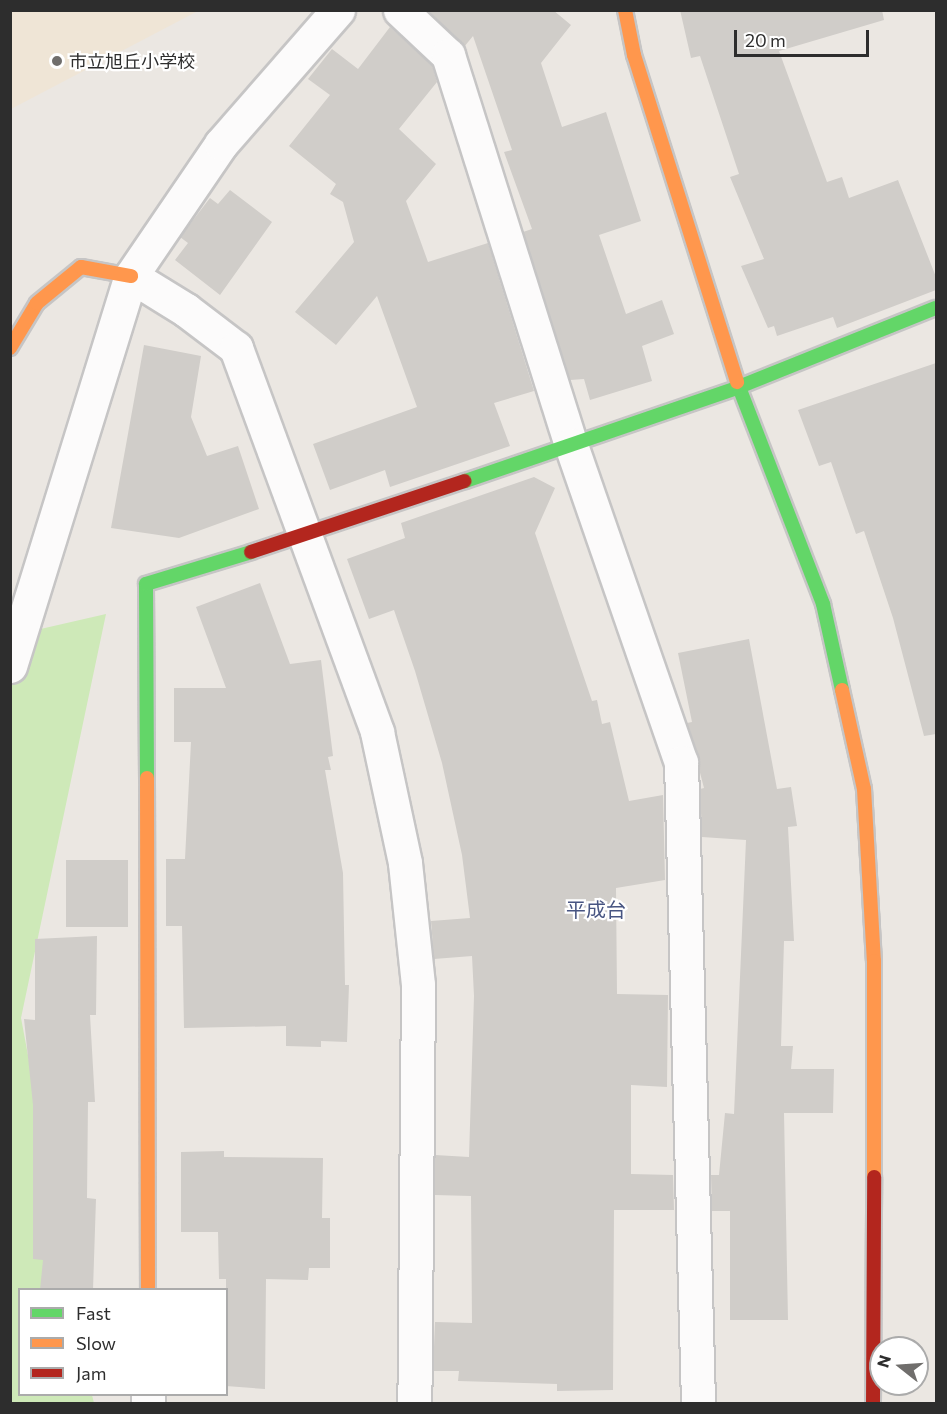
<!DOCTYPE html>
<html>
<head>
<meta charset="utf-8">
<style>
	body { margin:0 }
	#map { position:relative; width:947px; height:1414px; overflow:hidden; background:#ebe7e2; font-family:Commissioner,"Noto Sans JP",sans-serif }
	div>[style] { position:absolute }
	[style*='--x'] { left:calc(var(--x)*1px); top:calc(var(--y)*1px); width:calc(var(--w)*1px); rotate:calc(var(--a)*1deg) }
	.education>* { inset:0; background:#efe5d6 }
	.green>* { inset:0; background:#cee9b8 }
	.building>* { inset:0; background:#d0cdc9; transform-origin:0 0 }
	.roads { filter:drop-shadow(2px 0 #c6c5c5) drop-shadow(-2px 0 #c6c5c5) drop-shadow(0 2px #c6c5c5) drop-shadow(0 -2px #c6c5c5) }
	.street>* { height:33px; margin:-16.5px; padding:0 16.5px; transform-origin:16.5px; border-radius:16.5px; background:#fcfbfb }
	.fast>* { height:14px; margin:-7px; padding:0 7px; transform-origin:7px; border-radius:7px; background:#63d668 }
	.slow>* { height:14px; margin:-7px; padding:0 7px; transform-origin:7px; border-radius:7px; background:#ff974d }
	.jam>* { height:14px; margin:-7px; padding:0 7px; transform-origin:7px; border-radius:7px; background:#b3261e }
	.dots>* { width:16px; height:16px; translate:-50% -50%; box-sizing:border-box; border:3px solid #fff; border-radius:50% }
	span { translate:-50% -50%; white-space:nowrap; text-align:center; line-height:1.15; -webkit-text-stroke:4.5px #fff; paint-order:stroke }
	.poi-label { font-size:18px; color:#2d2d2d }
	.left { translate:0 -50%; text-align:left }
	.neighbourhood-label { font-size:20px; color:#485582 }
	.frame { position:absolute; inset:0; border:12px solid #2d2d2d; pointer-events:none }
	.legend { position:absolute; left:18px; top:1288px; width:210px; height:108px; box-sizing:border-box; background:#fff; border:2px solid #ababab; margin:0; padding:8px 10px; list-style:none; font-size:18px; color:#2d2d2d }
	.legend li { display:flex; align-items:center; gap:12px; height:30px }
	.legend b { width:30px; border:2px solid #ababab }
	.north { position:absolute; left:869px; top:1336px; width:60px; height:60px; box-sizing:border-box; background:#fff; border:2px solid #ababab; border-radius:50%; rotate:287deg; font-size:16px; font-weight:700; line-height:24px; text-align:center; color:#2d2d2d }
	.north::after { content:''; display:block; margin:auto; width:21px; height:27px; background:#706e6c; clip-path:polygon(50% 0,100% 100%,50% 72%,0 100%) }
	.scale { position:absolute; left:734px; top:30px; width:135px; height:27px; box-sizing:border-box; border:3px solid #2d2d2d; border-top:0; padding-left:8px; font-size:18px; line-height:21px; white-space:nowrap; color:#2d2d2d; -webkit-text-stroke:4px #fff; paint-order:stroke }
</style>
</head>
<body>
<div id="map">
	<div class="education">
		<i style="clip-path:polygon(11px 10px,198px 10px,198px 11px,11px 109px)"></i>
	</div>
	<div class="green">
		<i style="clip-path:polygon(106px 614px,21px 1018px,72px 1289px,20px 1290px,20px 1394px,92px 1395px,94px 1403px,11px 1403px,10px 636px)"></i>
	</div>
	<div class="building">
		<i style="clip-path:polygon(428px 10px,553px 10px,571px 25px,541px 63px,562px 127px,606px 112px,641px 221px,599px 235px,626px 314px,662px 300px,674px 334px,642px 346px,652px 381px,590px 400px,584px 379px,570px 380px,523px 232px,532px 229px,504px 152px,512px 150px,473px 36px,464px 47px)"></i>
		<i style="clip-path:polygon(680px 10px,882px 10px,884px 20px,779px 51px,827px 182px,842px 177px,849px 198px,898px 180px,936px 277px,936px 290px,837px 328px,833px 317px,777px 336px,774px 326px,768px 328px,741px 266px,764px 259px,730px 177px,739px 174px,700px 56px,691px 58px)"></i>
		<i style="clip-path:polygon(390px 27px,432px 65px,437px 82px,399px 129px,436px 164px,406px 201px,428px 262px,488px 243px,534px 391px,494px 403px,510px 446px,390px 487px,385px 470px,330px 490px,313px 444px,417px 407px,377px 296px,336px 345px,295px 312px,354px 242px,343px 202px,330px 194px,336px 184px,289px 146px,330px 95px,308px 79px,332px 49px,358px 69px)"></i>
		<i style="clip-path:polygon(230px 190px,272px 222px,220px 295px,175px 260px,188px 243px,180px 237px,210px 198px,218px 204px)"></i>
		<i style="clip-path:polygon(144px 345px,201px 356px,191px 417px,207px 456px,238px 446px,259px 509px,179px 538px,111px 528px)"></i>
		<i style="clip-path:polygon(936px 363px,936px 734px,924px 736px,893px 618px,864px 531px,856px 534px,831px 462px,819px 466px,798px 410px)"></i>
		<i style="clip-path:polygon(534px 477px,555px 488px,535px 533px,592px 701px,597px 700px,602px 724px,610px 722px,629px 801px,663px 795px,665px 880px,616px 888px,617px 994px,668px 995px,667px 1087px,631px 1085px,631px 1174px,673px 1175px,674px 1210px,614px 1210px,613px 1390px,557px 1391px,557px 1384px,458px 1381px,459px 1371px,433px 1371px,435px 1322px,472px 1323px,471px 1196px,435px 1195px,435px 1155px,469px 1157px,474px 996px,472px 956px,434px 959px,431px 921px,470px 918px,462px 855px,442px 763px,415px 671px,394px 610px,369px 619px,347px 559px,405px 538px,401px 523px)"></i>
		<i style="clip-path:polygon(260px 583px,290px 664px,321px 660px,333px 756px,328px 757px,331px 770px,325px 770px,343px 873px,345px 985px,349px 985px,347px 1042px,321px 1041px,321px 1047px,286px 1046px,286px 1026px,184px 1028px,182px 926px,166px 926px,166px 859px,185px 859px,191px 742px,174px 742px,174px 688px,226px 688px,196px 607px)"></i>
		<i style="clip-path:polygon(749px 639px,777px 789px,791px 787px,797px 826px,788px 827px,794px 941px,784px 941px,781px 1046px,793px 1046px,791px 1069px,834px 1069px,833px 1113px,784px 1113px,788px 1320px,730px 1320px,730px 1211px,712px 1211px,711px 1175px,719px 1175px,725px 1113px,734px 1114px,746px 840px,702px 837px,700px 789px,704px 788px,687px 723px,692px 722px,678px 653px)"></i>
		<i style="left:128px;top:860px;width:67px;height:62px;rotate:90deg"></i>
		<i style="clip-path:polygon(97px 936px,96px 1015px,90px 1015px,95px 1102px,88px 1102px,87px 1198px,96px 1199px,93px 1290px,40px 1290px,43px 1260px,33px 1259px,33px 1105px,24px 1019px,35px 1020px,35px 939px)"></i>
		<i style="clip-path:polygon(224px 1151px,224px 1157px,323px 1158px,322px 1218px,330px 1218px,330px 1268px,309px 1268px,308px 1280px,266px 1279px,265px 1389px,226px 1386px,226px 1279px,219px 1279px,218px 1232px,181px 1232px,181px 1152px)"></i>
	</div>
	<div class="roads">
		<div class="street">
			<i style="--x:400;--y:10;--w:66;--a:43.2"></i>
			<i style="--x:448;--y:55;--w:409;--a:72.5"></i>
			<i style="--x:571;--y:445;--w:336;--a:70.9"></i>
			<i style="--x:681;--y:762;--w:642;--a:88.48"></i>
			<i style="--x:131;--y:276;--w:65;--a:31.7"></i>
			<i style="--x:186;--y:310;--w:63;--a:37.2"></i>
			<i style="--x:236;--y:348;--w:409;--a:69.8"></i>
			<i style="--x:377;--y:732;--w:134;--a:77.9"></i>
			<i style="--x:405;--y:863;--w:123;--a:83.9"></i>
			<i style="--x:418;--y:985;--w:419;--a:90.5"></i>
			<i style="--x:10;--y:666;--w:408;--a:-72.8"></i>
			<i style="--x:131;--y:276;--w:160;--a:-55.7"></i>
			<i style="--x:221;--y:144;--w:178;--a:-48.9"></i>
			<i style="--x:148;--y:1394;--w:10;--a:90"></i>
		</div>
		<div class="fast">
			<i style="--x:737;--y:382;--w:238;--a:68.8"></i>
			<i style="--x:823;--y:604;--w:88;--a:77.5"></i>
			<i style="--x:465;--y:481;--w:290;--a:-18.9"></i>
			<i style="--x:739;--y:387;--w:212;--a:-21.9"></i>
			<i style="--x:147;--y:778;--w:194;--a:-90.3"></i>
			<i style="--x:146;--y:584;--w:110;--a:-16.9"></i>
		</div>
		<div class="slow">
			<i style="--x:625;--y:10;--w:46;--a:78.7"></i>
			<i style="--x:634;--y:55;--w:343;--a:72.5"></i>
			<i style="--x:10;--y:348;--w:52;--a:-59"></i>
			<i style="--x:37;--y:303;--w:57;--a:-39.3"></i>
			<i style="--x:81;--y:267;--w:51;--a:10.2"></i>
			<i style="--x:842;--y:690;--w:101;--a:77.5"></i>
			<i style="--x:864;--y:789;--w:172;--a:86.7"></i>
			<i style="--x:874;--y:961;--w:216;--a:90"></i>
			<i style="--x:147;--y:778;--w:512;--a:89.89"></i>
		</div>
		<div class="jam">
			<i style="--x:251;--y:552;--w:225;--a:-18.4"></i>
			<i style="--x:873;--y:1404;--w:227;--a:-89.7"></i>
		</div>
	</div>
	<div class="dots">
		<i style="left:57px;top:61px;background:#706e6c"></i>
	</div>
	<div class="poi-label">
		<span class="left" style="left:69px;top:61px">市立旭丘小学校</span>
	</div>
	<div class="neighbourhood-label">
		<span style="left:596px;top:909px">平成台</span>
	</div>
	<div class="frame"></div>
	<ul class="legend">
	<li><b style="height:8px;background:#63d668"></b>Fast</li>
	<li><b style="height:8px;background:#ff974d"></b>Slow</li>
	<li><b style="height:8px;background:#b3261e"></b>Jam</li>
	</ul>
	<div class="north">N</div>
	<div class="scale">20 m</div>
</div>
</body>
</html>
